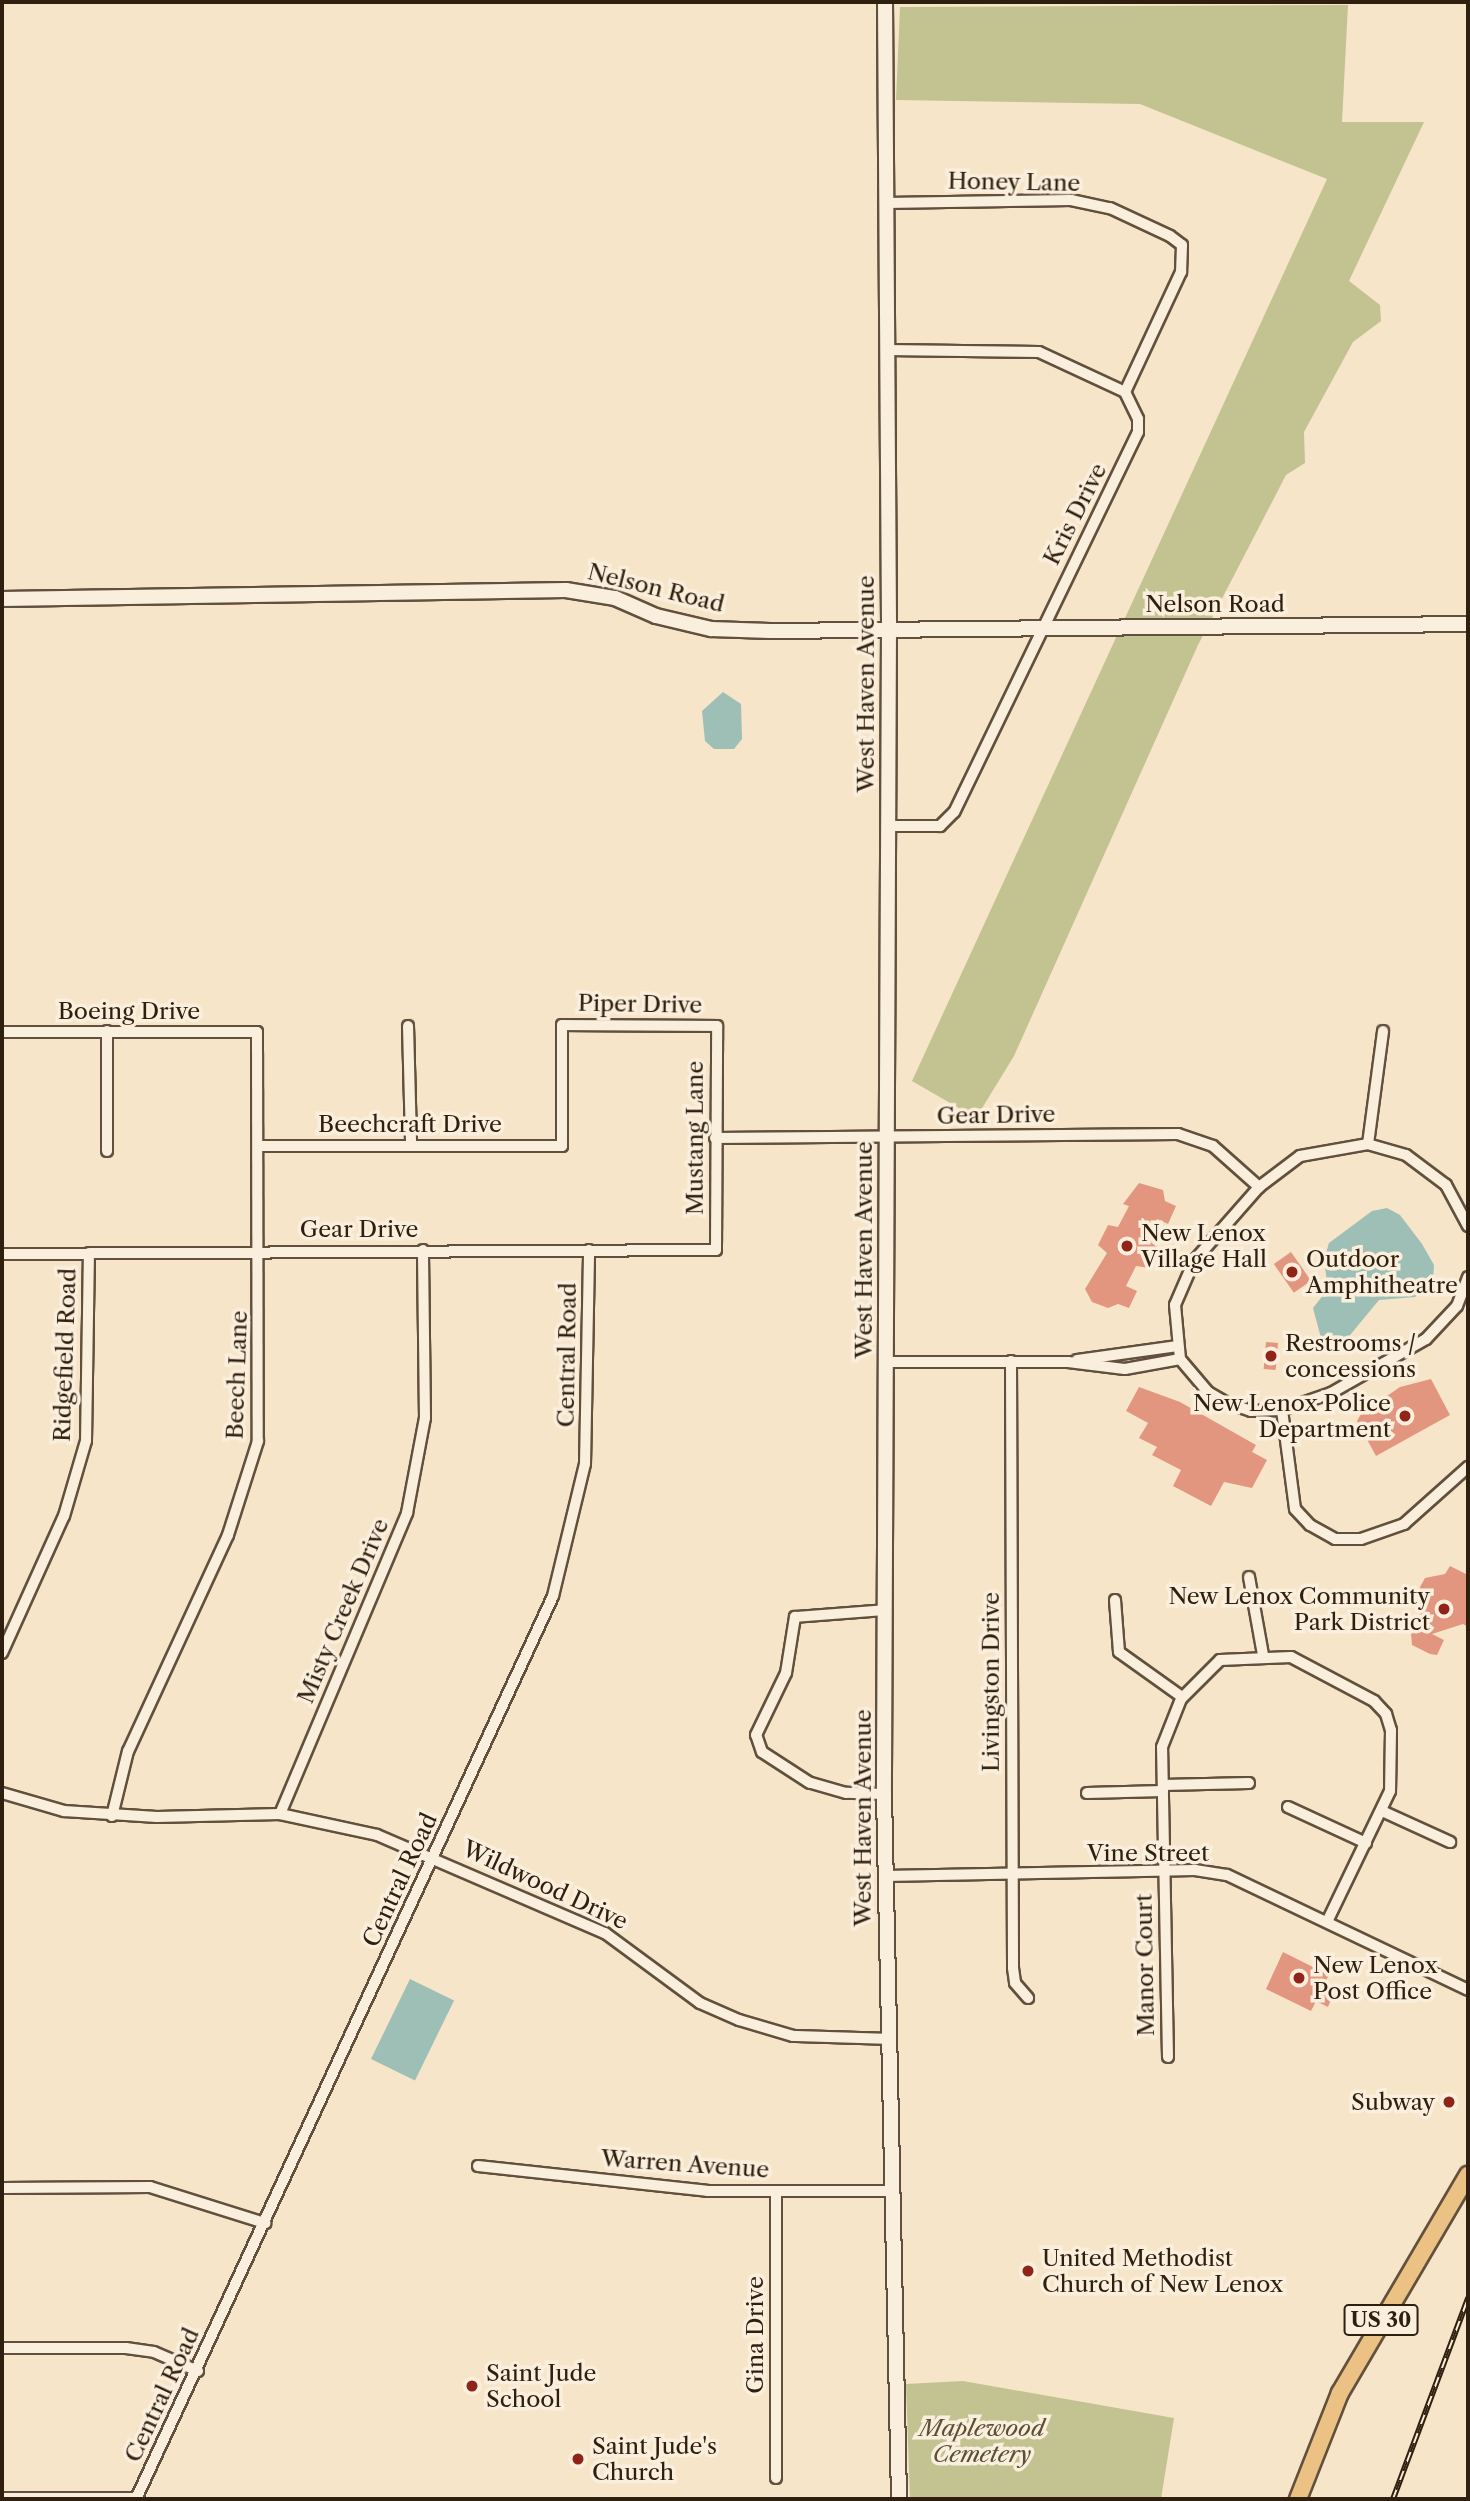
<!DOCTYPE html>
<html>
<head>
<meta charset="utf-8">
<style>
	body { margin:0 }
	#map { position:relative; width:1470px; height:2501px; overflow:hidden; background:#f7e5c9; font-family:"Libre Caslon Text",serif }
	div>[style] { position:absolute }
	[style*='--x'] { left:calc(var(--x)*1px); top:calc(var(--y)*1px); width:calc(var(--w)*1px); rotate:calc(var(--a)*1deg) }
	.green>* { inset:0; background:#c3c291 }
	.water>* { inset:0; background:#9dbfb6; transform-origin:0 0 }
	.building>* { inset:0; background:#e2967f; transform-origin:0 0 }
	.roads { filter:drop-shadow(2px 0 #61503d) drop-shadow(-2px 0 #61503d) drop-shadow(0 2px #61503d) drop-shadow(0 -2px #61503d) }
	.street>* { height:10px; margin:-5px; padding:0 5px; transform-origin:5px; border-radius:5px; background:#faeedc }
	.secondary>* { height:14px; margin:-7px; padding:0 7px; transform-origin:7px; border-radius:7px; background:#faeedc }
	.primary>* { height:16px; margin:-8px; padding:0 8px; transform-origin:8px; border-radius:8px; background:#ecc284 }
	.rail>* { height:6px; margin-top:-3px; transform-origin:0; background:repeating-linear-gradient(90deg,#faeedc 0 10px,#2f1f0e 0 20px); box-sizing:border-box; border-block:2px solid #2f1f0e }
	.dots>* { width:19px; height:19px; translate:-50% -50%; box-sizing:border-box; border:4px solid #faeedc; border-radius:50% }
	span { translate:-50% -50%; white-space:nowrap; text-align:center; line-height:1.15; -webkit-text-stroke:7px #faeedc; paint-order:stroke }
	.shield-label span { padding:2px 5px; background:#faeedc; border:2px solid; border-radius:5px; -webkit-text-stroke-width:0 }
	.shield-label { font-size:21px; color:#2f1f0e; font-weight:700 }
	.street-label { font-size:23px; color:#2f1f0e }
	.poi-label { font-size:23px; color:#2f1f0e }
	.left { translate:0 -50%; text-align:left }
	.right { translate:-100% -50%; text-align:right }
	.park-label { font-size:23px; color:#5b5035; font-style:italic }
	.frame { position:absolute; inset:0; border:4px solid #2f1f0e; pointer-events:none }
</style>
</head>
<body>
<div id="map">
	<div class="green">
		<i style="clip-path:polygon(1348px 5px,1342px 122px,1424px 122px,1349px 281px,1380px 305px,1381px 321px,1353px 342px,1304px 432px,1305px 463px,1286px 475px,1198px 645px,1014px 1056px,976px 1118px,912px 1081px,1327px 179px,1140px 104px,896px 100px,900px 7px)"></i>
		<i style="clip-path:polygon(963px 2381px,1174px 2418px,1161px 2499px,910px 2499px,906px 2384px)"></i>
	</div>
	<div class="water">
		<i style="clip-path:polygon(723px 692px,741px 704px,742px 739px,734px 749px,714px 749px,705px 741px,702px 711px)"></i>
		<i style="clip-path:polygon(1387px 1208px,1400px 1215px,1422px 1244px,1434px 1265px,1433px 1280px,1415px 1297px,1379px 1300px,1346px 1340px,1321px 1338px,1313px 1308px,1328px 1289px,1324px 1260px,1329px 1243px,1372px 1211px)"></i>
		<i style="left:410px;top:1979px;width:49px;height:89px;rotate:26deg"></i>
	</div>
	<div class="building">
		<i style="clip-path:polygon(1139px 1183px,1163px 1190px,1165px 1201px,1176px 1206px,1168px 1224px,1157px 1219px,1148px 1240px,1158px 1248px,1149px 1268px,1136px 1266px,1126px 1286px,1137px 1291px,1129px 1308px,1118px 1304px,1108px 1308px,1092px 1302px,1085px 1289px,1107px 1253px,1098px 1245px,1108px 1225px,1118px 1227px,1129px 1206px,1123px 1204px)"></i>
		<i style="left:1291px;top:1252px;width:35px;height:21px;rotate:55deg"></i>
		<i style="left:1266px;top:1342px;width:12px;height:27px;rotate:5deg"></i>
		<i style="clip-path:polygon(1431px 1379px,1450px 1415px,1376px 1456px,1357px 1421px,1361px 1414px,1400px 1387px)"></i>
		<i style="clip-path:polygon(1139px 1387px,1180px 1402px,1256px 1445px,1252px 1452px,1267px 1460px,1252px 1488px,1224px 1482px,1211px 1506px,1173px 1486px,1181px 1470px,1152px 1455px,1157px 1447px,1139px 1438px,1148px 1423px,1126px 1411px)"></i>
		<i style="clip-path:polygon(1450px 1566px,1468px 1575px,1468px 1627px,1463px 1624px,1432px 1634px,1444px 1640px,1437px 1655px,1430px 1654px,1412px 1645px,1411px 1633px,1422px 1617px,1413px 1600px,1425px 1578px,1445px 1574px)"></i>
		<i style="clip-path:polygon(1283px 1952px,1329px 1975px,1325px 1982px,1336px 1987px,1328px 2007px,1316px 2001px,1311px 2011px,1266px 1989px)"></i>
	</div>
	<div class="roads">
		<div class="street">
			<i style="--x:886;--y:203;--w:185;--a:-0.9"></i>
			<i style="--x:1071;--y:200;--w:40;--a:12"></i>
			<i style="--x:1110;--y:208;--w:66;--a:25"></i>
			<i style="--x:1170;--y:236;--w:15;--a:37"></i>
			<i style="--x:1182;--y:245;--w:27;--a:92"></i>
			<i style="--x:1181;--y:272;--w:132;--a:115"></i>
			<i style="--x:887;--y:350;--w:152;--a:0.8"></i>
			<i style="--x:1039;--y:352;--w:95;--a:24.9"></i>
			<i style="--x:1125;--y:392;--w:30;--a:64"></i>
			<i style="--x:1138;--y:419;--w:13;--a:90"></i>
			<i style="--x:1138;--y:432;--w:422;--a:115.8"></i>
			<i style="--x:954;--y:812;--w:20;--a:135"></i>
			<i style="--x:940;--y:826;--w:52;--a:180"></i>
			<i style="--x:408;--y:1026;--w:118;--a:88.5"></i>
			<i style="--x:107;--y:1031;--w:120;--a:90"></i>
			<i style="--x:2;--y:1032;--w:255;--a:0"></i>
			<i style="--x:257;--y:1032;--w:409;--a:89.9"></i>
			<i style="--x:258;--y:1441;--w:99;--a:107.7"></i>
			<i style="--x:228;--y:1535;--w:238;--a:114.8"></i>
			<i style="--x:128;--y:1751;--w:67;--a:103.8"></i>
			<i style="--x:715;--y:1138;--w:463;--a:-0.5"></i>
			<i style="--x:1178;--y:1134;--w:37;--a:19"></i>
			<i style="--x:1213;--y:1146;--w:62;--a:41.7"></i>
			<i style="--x:1368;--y:1144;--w:114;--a:-82.4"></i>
			<i style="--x:1468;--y:1226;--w:47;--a:-118.2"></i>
			<i style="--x:1446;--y:1185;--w:50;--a:-143.1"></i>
			<i style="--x:1406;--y:1155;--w:40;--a:-164"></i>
			<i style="--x:1368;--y:1144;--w:69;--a:170"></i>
			<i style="--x:1300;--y:1156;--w:51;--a:142.9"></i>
			<i style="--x:1259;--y:1187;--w:98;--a:131.3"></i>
			<i style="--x:1194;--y:1261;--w:48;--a:113.4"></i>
			<i style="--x:1175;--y:1305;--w:54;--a:84.7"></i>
			<i style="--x:1180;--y:1359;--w:43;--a:49.7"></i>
			<i style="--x:1208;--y:1392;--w:22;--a:30"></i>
			<i style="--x:1227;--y:1403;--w:25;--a:18"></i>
			<i style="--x:1251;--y:1411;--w:31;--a:-2"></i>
			<i style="--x:1282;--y:1410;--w:52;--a:-19.1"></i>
			<i style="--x:1331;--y:1393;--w:109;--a:-29.6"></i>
			<i style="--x:1426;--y:1339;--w:45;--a:-46.8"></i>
			<i style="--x:1457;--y:1306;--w:31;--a:-69"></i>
			<i style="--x:2;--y:1254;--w:714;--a:-0.32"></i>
			<i style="--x:716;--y:1250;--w:224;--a:-89.7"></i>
			<i style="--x:717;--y:1026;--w:155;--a:-179.6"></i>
			<i style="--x:562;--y:1025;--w:121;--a:90"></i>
			<i style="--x:562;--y:1146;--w:303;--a:180"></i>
			<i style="--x:1077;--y:1360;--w:102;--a:-7.9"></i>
			<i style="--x:1011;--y:1361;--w:607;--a:89.81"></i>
			<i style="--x:1013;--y:1968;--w:15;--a:82"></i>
			<i style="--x:1015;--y:1983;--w:20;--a:49"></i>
			<i style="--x:886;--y:1362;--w:182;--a:0"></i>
			<i style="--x:1068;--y:1362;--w:57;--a:7"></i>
			<i style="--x:1125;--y:1369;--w:56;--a:-10.3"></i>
			<i style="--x:1282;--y:1410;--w:100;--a:82.5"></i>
			<i style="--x:1295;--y:1509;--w:22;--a:47"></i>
			<i style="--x:1310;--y:1525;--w:29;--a:29"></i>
			<i style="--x:1335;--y:1539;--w:26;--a:0"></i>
			<i style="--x:1361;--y:1539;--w:46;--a:-19.2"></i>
			<i style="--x:1404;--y:1524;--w:86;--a:-41.7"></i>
			<i style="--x:1249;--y:1577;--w:79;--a:79.8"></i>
			<i style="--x:1115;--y:1600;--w:52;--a:85.6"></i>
			<i style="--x:1119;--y:1652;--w:77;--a:35.5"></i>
			<i style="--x:2;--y:1653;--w:150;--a:-65.7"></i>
			<i style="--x:64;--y:1516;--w:78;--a:-73.7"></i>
			<i style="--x:86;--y:1441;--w:188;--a:-89.1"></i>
			<i style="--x:1163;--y:1785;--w:86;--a:-1.3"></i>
			<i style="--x:2;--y:1793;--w:65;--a:16.2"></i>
			<i style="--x:64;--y:1811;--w:93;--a:3.7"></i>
			<i style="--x:157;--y:1817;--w:123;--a:-1.4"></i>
			<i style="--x:280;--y:1814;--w:99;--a:12.2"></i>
			<i style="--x:377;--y:1835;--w:248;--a:23.3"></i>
			<i style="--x:605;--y:1933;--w:118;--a:36.4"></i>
			<i style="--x:700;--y:2003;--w:43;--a:23.6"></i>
			<i style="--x:739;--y:2020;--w:56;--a:16.5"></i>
			<i style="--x:793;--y:2036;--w:94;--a:1.8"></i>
			<i style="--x:1087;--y:1793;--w:76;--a:-1.5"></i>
			<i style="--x:884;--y:1794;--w:38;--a:-178"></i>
			<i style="--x:846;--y:1793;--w:37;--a:-164"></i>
			<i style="--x:810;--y:1783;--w:57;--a:-147.1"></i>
			<i style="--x:762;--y:1752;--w:18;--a:-109"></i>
			<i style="--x:756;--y:1735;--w:69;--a:-64.2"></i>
			<i style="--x:786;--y:1673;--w:57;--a:-80.9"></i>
			<i style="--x:795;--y:1617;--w:91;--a:-4.4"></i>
			<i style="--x:1288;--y:1807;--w:86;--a:24.8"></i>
			<i style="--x:1382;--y:1811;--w:75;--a:24.5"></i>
			<i style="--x:280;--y:1814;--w:327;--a:-67.1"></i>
			<i style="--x:407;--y:1513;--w:97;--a:-79.3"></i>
			<i style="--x:425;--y:1418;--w:168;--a:-90.7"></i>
			<i style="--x:885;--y:1876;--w:310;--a:-1.1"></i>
			<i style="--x:1195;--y:1870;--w:32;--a:9"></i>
			<i style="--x:1227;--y:1875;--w:267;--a:25.5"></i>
			<i style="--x:1168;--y:2057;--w:310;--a:-91.1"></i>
			<i style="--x:1162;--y:1747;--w:52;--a:-68.4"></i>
			<i style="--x:1181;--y:1699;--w:55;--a:-45"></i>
			<i style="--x:1220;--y:1660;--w:71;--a:-2.4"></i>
			<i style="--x:1291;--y:1657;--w:94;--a:27.9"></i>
			<i style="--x:1374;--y:1701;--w:18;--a:47"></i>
			<i style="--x:1386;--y:1714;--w:17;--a:73"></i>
			<i style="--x:1391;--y:1730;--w:61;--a:90.9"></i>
			<i style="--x:1390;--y:1791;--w:145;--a:115.7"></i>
			<i style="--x:478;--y:2166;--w:230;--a:6.2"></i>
			<i style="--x:707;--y:2191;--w:182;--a:0"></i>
			<i style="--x:2;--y:2188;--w:148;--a:-0.4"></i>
			<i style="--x:150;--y:2187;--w:121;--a:17.4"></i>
			<i style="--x:2;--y:2348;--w:124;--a:0"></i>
			<i style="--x:126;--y:2348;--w:28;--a:8"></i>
			<i style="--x:154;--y:2352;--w:48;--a:23.4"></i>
			<i style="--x:776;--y:2478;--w:285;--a:-90"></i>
			<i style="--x:2;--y:2498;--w:135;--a:0"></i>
			<i style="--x:136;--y:2499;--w:995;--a:-65.21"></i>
			<i style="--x:553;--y:1596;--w:136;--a:-76.4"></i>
			<i style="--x:585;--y:1464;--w:214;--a:-88.9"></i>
		</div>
		<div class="secondary">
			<i style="--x:885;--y:2;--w:627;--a:89.63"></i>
			<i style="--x:889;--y:629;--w:1165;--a:90.25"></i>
			<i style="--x:884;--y:1794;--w:705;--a:88.78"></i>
			<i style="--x:2;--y:599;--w:564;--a:-0.91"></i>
			<i style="--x:566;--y:590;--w:50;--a:9.3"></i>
			<i style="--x:615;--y:598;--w:45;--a:23.7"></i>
			<i style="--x:656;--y:616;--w:57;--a:13.3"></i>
			<i style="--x:711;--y:629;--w:59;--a:1.9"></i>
			<i style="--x:770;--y:631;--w:698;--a:-0.57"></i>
		</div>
		<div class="primary">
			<i style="--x:1298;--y:2499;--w:114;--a:-68.4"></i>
			<i style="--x:1340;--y:2393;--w:253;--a:-59.6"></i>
		</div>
	</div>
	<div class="rail">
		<i style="--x:1393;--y:2499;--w:215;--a:-69.5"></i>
	</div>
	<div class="dots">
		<i style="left:1127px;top:1246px;background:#8f2418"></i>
		<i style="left:1292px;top:1272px;background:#8f2418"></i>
		<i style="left:1271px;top:1356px;background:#8f2418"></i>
		<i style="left:1405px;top:1416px;background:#8f2418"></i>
		<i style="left:1444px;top:1609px;background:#8f2418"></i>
		<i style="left:1299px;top:1978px;background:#8f2418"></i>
		<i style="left:1449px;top:2102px;background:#8f2418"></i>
		<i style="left:1028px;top:2271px;background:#8f2418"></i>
		<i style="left:472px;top:2386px;background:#8f2418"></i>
		<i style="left:578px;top:2459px;background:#8f2418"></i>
	</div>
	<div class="shield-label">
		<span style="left:1381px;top:2320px">US 30</span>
	</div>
	<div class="street-label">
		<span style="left:1014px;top:182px;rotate:1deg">Honey Lane</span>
		<span style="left:1075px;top:514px;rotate:-63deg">Kris Drive</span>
		<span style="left:656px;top:588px;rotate:14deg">Nelson Road</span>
		<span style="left:1215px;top:604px">Nelson Road</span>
		<span style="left:866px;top:684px;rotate:-90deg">West Haven Avenue</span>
		<span style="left:640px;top:1004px;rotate:1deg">Piper Drive</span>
		<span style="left:129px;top:1011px">Boeing Drive</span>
		<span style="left:996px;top:1115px;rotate:-1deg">Gear Drive</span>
		<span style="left:410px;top:1124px">Beechcraft Drive</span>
		<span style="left:695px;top:1138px;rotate:-90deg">Mustang Lane</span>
		<span style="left:359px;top:1229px">Gear Drive</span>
		<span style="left:864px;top:1250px;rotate:-90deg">West Haven Avenue</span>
		<span style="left:65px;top:1355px;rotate:-88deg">Ridgefield Road</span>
		<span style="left:567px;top:1355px;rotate:-89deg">Central Road</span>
		<span style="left:237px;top:1375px;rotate:-88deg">Beech Lane</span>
		<span style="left:343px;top:1611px;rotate:-67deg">Misty Creek Drive</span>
		<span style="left:991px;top:1682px;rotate:-90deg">Livingston Drive</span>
		<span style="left:863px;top:1818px;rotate:-90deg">West Haven Avenue</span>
		<span style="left:1148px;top:1853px">Vine Street</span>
		<span style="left:400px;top:1880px;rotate:-65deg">Central Road</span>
		<span style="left:545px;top:1885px;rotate:25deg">Wildwood Drive</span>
		<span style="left:1145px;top:1965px;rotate:-91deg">Manor Court</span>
		<span style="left:685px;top:2164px;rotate:4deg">Warren Avenue</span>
		<span style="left:755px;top:2335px;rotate:-90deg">Gina Drive</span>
		<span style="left:162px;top:2395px;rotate:-65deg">Central Road</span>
	</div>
	<div class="poi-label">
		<span class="left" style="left:1141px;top:1246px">New Lenox<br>Village Hall</span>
		<span class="left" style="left:1306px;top:1272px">Outdoor<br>Amphitheatre</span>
		<span class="left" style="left:1285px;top:1356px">Restrooms /<br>concessions</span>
		<span class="right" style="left:1391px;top:1416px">New Lenox Police<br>Department</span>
		<span class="right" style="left:1430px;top:1609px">New Lenox Community<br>Park District</span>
		<span class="left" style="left:1313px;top:1978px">New Lenox<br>Post Office</span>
		<span class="right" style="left:1435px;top:2102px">Subway</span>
		<span class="left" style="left:1042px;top:2271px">United Methodist<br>Church of New Lenox</span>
		<span class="left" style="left:486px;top:2386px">Saint Jude<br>School</span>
		<span class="left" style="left:592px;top:2459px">Saint Jude's<br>Church</span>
	</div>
	<div class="park-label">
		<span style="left:982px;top:2441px">Maplewood<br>Cemetery</span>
	</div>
	<div class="frame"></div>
</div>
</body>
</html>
